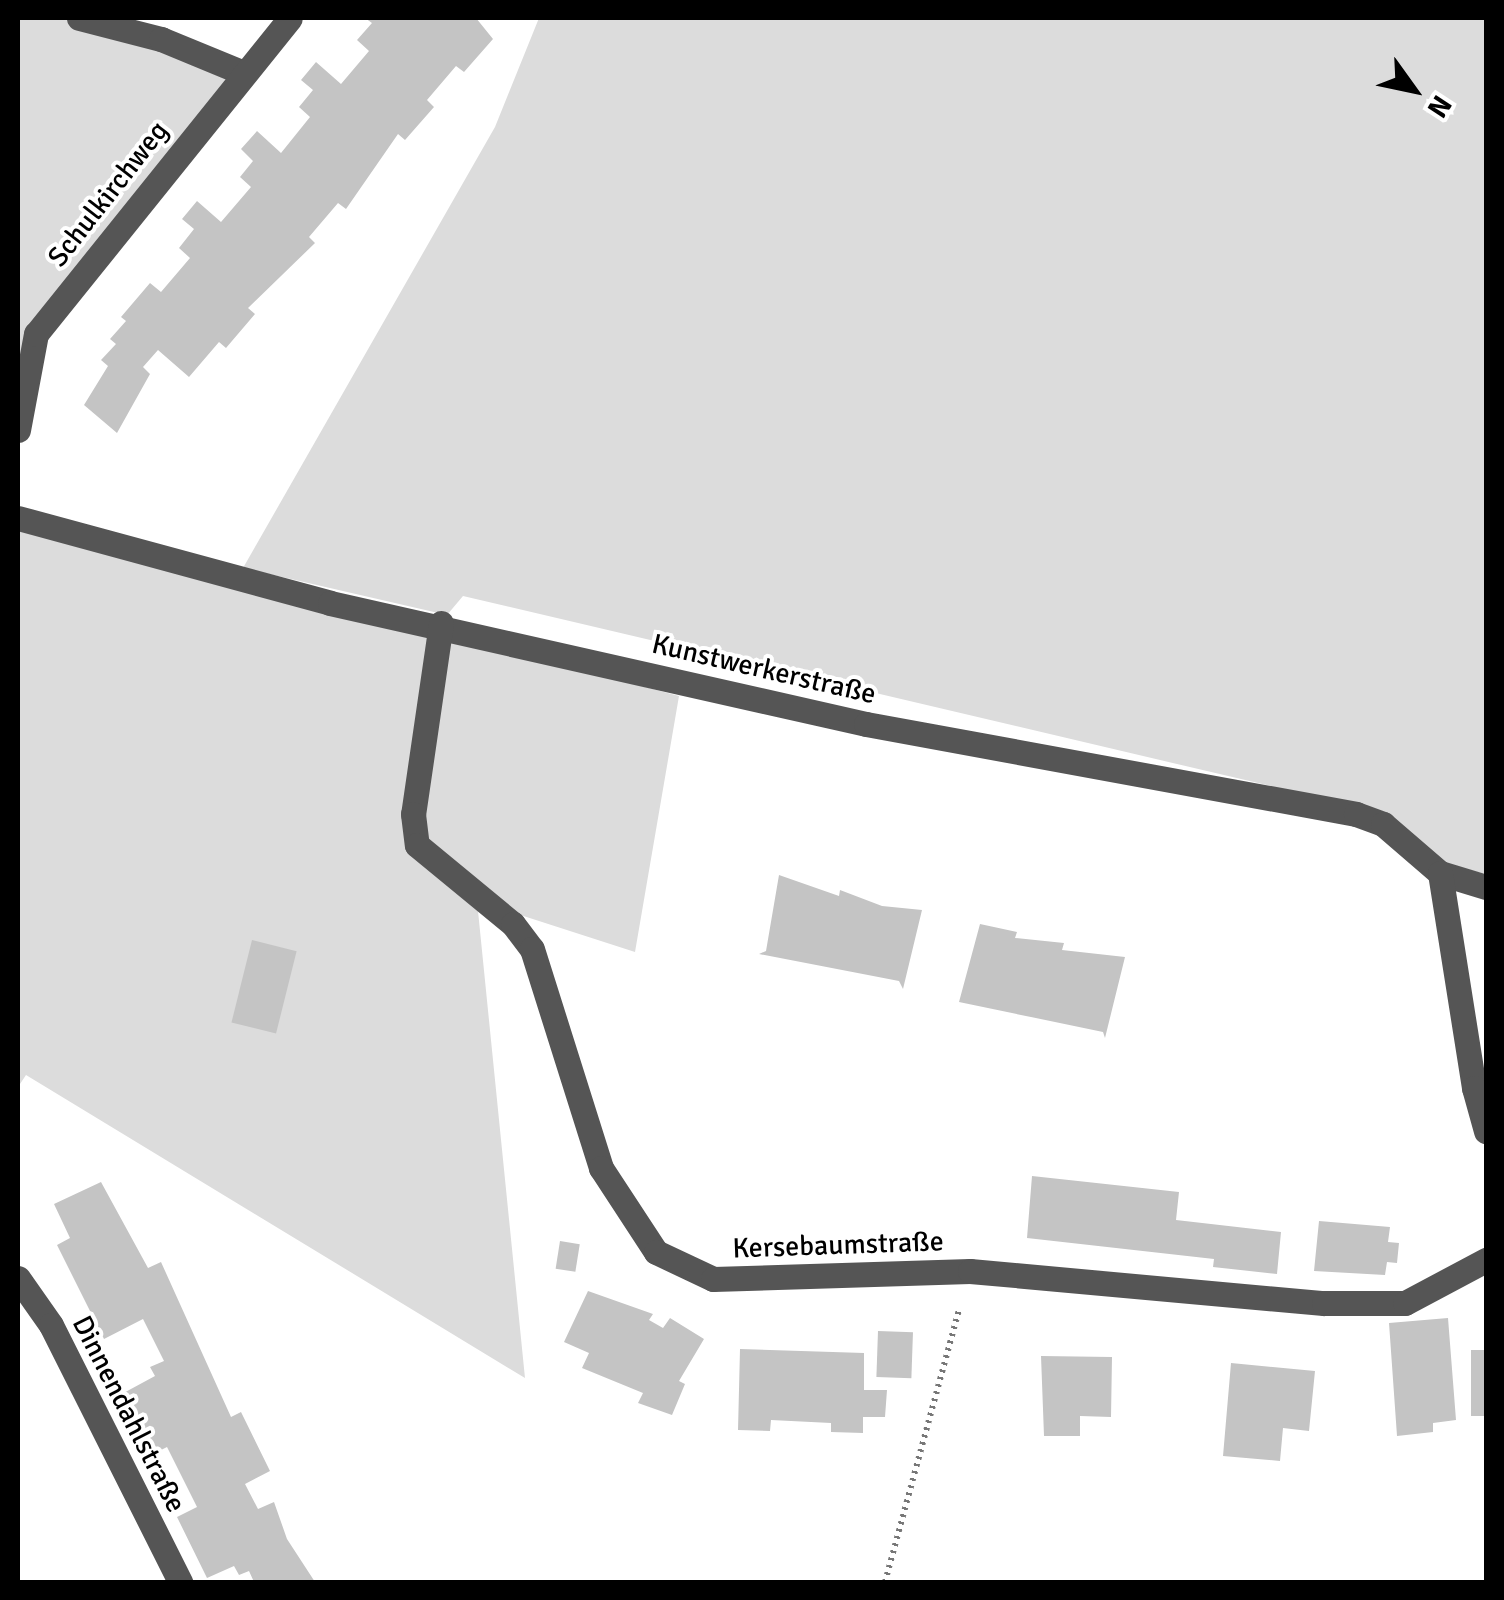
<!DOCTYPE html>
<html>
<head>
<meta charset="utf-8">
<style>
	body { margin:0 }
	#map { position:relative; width:1504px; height:1600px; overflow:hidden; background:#fff; font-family:Signika,sans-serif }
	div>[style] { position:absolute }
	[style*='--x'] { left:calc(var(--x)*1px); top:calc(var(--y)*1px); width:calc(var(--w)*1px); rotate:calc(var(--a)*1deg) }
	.green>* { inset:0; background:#dcdcdc }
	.building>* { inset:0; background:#c4c4c4; transform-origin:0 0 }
	.path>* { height:6px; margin-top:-3px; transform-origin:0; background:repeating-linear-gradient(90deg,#777 0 2.5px,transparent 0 7.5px) }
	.minor>* { height:25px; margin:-12.5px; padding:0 12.5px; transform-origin:12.5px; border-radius:12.5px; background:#555 }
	span { translate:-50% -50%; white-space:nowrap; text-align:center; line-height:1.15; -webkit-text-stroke:8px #fff; paint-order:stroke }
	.street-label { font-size:28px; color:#000 }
	.frame { position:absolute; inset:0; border:20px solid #000; pointer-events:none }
	.north { position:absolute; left:1364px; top:40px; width:100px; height:100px; -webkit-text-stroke:8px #fff; paint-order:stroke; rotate:123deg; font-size:28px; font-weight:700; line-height:40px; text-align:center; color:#000 }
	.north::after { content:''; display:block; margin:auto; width:35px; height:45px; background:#000; clip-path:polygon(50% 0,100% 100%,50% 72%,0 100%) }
</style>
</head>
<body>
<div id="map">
	<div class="green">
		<i style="clip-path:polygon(18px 18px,67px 18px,241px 72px,33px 348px,18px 411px)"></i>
		<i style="clip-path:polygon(539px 18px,1486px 18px,1486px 874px,1442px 864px,1381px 812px,463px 596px,447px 615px,243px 568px,495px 127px)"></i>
		<i style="clip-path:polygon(18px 520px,679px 696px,635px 952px,477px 901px,525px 1378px,26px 1075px,18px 1087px)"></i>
	</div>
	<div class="building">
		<i style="clip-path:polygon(365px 18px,476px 18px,493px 39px,464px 72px,456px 66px,427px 100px,434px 107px,405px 140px,398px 134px,346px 209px,338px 203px,309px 237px,315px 243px,248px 308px,255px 314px,226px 348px,219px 342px,189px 377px,158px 350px,143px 367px,150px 374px,117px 433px,84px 405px,108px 366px,101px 360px,116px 344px,110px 339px,126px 321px,121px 317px,150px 283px,161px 292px,190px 258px,179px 248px,194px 229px,182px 219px,197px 201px,221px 222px,251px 187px,240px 177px,253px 161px,241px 149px,257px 131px,281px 153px,310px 117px,299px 107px,313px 90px,301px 80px,316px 62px,341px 84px,369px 51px,357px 40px,372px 23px)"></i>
		<i style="clip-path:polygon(779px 875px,839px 896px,840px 890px,882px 906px,922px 910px,903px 989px,899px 981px,759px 954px,766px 951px)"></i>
		<i style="clip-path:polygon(980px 924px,1017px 932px,1015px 938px,1064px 943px,1062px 950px,1125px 957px,1105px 1038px,1103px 1032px,959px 1002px)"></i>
		<i style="left:252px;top:940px;width:46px;height:85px;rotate:14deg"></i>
		<i style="clip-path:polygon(1032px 1176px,1179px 1192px,1176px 1220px,1281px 1232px,1277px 1274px,1213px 1267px,1214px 1259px,1027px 1238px)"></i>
		<i style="clip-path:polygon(101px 1182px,148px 1268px,161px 1262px,231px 1417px,241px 1412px,270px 1471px,245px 1484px,258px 1509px,274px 1502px,287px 1539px,315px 1582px,254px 1582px,249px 1571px,239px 1575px,234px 1566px,207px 1578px,177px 1517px,197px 1507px,167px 1447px,147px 1457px,118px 1396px,155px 1376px,150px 1367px,164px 1361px,143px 1319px,104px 1339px,57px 1245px,70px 1238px,54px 1204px)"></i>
		<i style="clip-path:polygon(1319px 1221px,1390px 1227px,1388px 1242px,1399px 1243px,1397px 1263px,1387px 1262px,1385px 1275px,1314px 1271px)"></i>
		<i style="left:560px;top:1241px;width:20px;height:28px;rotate:9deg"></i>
		<i style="clip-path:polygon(588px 1291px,653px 1314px,649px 1320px,663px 1328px,670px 1318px,704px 1339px,679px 1381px,685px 1384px,672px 1415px,638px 1403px,643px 1393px,582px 1368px,589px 1353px,564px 1342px)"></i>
		<i style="clip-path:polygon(1448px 1318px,1456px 1420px,1433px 1423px,1433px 1432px,1397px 1436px,1389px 1323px)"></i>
		<i style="left:878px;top:1331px;width:35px;height:46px;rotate:2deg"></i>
		<i style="clip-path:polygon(740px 1349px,864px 1353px,864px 1390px,887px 1390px,885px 1417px,863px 1417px,863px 1433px,831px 1432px,831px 1423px,771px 1420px,770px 1431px,738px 1430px)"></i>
		<i style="left:1471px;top:1350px;width:15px;height:66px"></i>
		<i style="clip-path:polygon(1041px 1356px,1112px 1357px,1111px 1417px,1080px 1416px,1080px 1436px,1044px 1436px)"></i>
		<i style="clip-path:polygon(1231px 1363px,1315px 1371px,1309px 1431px,1283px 1428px,1280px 1461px,1223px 1456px)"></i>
	</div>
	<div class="path">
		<i style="--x:885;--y:1582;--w:282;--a:-74.8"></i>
	</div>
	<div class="minor">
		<i style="--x:79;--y:18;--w:85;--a:14.4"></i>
		<i style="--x:161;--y:39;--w:87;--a:22.4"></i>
		<i style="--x:18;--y:430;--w:98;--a:-79.4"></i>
		<i style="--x:36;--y:334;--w:405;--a:-51.2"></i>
		<i style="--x:18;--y:518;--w:323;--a:15.2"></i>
		<i style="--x:330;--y:603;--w:549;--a:12.72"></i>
		<i style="--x:866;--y:724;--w:498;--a:10.4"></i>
		<i style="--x:1356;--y:814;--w:29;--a:20"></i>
		<i style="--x:1383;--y:824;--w:75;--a:40.7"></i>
		<i style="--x:1440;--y:873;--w:48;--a:16.9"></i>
		<i style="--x:441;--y:623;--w:193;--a:98.3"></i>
		<i style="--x:413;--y:814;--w:31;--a:83"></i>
		<i style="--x:417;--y:845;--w:124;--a:39.5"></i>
		<i style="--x:513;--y:924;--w:31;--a:53"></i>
		<i style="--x:532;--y:949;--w:230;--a:72.5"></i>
		<i style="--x:601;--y:1168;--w:100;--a:56.8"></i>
		<i style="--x:656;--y:1252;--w:63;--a:25.3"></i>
		<i style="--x:713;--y:1279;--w:257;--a:-1.8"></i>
		<i style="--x:970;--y:1271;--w:355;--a:5.2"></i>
		<i style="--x:1324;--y:1303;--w:81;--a:0"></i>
		<i style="--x:1405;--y:1303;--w:92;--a:-28"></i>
		<i style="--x:1440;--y:873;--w:218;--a:81"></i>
		<i style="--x:1474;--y:1088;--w:45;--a:74.4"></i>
		<i style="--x:18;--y:1278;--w:57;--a:54.9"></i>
		<i style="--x:51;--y:1325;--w:288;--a:63.3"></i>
	</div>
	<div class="street-label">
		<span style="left:108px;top:194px;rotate:-52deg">Schulkirchweg</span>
		<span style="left:764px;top:669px;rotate:13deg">Kunstwerkerstraße</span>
		<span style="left:838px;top:1245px;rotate:-2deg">Kersebaumstraße</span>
		<span style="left:129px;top:1414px;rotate:63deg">Dinnendahlstraße</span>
	</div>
	<div class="frame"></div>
	<div class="north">N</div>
</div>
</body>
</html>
